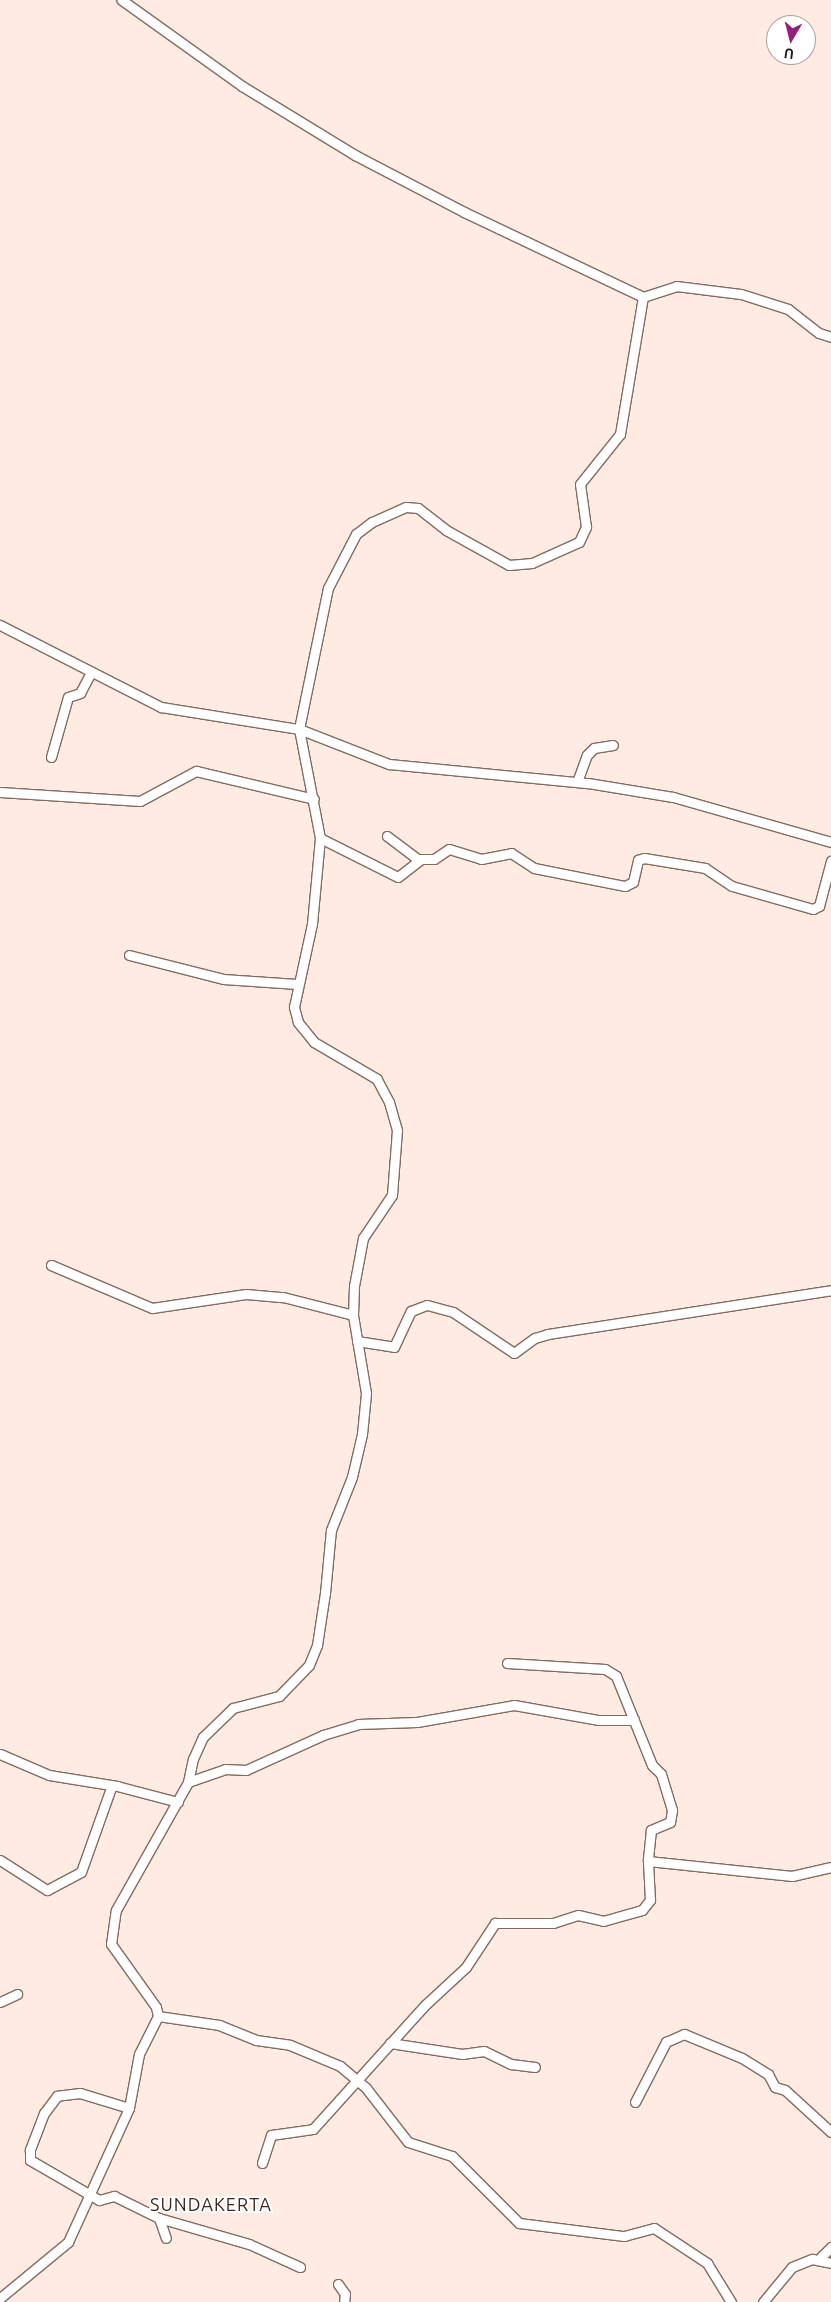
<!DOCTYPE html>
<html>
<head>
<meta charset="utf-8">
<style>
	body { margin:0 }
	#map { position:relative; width:831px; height:2302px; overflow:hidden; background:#ffebe2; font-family:Ubuntu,sans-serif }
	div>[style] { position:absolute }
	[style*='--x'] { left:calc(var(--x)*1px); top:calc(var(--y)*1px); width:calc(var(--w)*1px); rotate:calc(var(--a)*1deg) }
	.roads { filter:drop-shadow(1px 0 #816c61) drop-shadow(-1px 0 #816c61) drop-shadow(0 1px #816c61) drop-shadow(0 -1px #816c61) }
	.street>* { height:9px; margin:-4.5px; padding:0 4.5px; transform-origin:4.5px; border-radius:4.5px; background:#fff }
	span { translate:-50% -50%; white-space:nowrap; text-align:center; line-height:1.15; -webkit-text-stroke:4px #fff; paint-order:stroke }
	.quarter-label { font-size:18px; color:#3b2920; letter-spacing:1px }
	.north { position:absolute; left:766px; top:15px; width:50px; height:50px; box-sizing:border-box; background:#fff; border:1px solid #a6a3a1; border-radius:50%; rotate:188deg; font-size:14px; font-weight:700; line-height:20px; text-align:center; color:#201814 }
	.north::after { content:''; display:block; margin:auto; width:18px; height:22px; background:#961f7c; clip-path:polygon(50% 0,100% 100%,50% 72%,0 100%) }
</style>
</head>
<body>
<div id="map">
	<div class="roads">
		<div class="street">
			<i style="--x:643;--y:297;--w:35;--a:-18"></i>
			<i style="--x:676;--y:286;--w:65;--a:7"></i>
			<i style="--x:741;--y:294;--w:49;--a:17.7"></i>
			<i style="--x:788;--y:309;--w:39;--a:38"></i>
			<i style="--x:819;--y:333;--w:13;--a:18"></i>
			<i style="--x:0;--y:625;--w:181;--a:27"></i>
			<i style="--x:161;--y:707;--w:140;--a:9.1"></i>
			<i style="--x:299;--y:729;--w:97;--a:21.3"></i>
			<i style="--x:389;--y:764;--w:200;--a:5.5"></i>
			<i style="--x:588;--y:783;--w:86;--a:9.4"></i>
			<i style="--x:673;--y:797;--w:164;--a:15.9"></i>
			<i style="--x:51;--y:757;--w:62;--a:-74.2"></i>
			<i style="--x:68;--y:697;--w:13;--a:-18"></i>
			<i style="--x:80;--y:693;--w:24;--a:-62"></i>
			<i style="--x:577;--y:782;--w:29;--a:-70"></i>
			<i style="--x:587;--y:755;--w:10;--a:-45"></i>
			<i style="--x:594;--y:748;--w:19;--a:-9"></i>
			<i style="--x:0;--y:792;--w:140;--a:3.7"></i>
			<i style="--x:140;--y:801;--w:64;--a:-28.2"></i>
			<i style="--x:196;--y:771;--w:121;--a:13.3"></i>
			<i style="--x:387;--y:836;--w:40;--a:37"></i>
			<i style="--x:320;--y:838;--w:87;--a:26.6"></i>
			<i style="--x:398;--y:877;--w:29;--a:-38"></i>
			<i style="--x:421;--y:859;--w:13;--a:0"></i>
			<i style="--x:434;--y:859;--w:18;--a:-34"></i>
			<i style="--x:449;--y:849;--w:34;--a:17"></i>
			<i style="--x:481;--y:859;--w:31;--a:-11"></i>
			<i style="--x:511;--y:853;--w:27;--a:33"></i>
			<i style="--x:534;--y:868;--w:93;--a:11.2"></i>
			<i style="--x:625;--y:886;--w:9;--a:-27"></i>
			<i style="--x:633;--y:882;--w:23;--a:-77"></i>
			<i style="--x:638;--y:860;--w:6;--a:-18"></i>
			<i style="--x:644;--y:858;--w:62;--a:9.3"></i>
			<i style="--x:705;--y:868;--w:32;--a:34"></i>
			<i style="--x:732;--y:886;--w:84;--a:15.9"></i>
			<i style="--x:813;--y:909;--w:7;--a:-27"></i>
			<i style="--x:819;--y:906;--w:47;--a:-75.1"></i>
			<i style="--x:129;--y:955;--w:97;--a:14.3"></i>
			<i style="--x:223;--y:979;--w:74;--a:3.9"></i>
			<i style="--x:51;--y:1265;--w:110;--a:23.1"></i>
			<i style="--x:152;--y:1308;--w:95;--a:-8.5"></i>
			<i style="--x:246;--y:1294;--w:37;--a:5"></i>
			<i style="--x:283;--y:1297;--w:72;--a:14.4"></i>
			<i style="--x:357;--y:1341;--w:37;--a:9"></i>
			<i style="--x:394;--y:1347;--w:40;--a:-65"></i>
			<i style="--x:411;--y:1311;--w:17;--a:-21"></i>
			<i style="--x:427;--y:1305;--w:27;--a:15"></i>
			<i style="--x:453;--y:1312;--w:73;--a:33.9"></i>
			<i style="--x:514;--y:1353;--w:26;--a:-36"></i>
			<i style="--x:535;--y:1338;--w:14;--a:-17"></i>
			<i style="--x:548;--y:1334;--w:286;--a:-8.8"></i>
			<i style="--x:507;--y:1663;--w:98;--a:3.5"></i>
			<i style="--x:605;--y:1669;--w:13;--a:32"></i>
			<i style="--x:616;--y:1676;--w:96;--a:68"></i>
			<i style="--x:652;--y:1765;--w:13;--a:45"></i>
			<i style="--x:661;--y:1774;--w:38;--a:73"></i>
			<i style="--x:672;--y:1810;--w:12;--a:99"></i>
			<i style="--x:670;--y:1822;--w:21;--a:157"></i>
			<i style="--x:651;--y:1830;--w:31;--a:96"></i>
			<i style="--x:0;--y:1754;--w:53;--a:23.2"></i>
			<i style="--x:49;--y:1775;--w:69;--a:9.2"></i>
			<i style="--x:117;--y:1786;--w:63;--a:14.7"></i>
			<i style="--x:188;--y:1782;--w:39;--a:-19"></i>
			<i style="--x:225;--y:1769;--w:21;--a:3"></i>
			<i style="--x:246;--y:1770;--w:85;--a:-24.4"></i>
			<i style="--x:323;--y:1735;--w:37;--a:-17"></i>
			<i style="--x:358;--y:1724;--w:59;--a:-1.9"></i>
			<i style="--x:417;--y:1722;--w:98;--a:-9.9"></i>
			<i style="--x:514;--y:1705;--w:85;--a:10.1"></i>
			<i style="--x:598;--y:1720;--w:36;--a:0"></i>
			<i style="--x:0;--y:1860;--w:56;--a:32.6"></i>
			<i style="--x:47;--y:1890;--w:38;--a:-28"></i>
			<i style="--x:81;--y:1872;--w:92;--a:-70.4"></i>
			<i style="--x:0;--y:2002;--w:19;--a:-25"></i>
			<i style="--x:158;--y:2016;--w:62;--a:8.4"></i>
			<i style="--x:219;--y:2025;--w:40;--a:22"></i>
			<i style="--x:256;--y:2040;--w:34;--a:8"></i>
			<i style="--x:290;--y:2045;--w:54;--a:22.8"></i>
			<i style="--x:340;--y:2066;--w:34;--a:40"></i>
			<i style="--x:366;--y:2088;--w:68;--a:52.1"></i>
			<i style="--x:408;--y:2142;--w:46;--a:17.7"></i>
			<i style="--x:452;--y:2156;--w:95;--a:45"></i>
			<i style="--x:519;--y:2223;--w:106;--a:7.1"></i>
			<i style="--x:624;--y:2236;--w:31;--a:-15"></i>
			<i style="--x:654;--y:2228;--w:64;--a:33.4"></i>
			<i style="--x:707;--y:2263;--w:46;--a:58.4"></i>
			<i style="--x:390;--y:2043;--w:73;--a:8.7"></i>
			<i style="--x:462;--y:2054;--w:22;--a:-8"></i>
			<i style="--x:484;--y:2051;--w:30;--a:26"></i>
			<i style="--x:511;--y:2064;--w:24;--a:7"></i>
			<i style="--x:635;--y:2102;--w:68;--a:-62.7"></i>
			<i style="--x:666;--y:2042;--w:20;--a:-24"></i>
			<i style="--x:684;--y:2034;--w:63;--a:22.5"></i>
			<i style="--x:742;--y:2058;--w:31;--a:32"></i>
			<i style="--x:768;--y:2074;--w:15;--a:62"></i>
			<i style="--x:775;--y:2087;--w:10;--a:17"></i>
			<i style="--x:785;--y:2090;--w:62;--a:42.4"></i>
			<i style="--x:129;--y:2108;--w:51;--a:-163"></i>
			<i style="--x:80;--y:2093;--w:23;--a:173"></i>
			<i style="--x:57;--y:2096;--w:21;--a:127"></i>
			<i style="--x:44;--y:2113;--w:40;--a:111"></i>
			<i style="--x:30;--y:2150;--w:10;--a:90"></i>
			<i style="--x:30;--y:2160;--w:80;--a:30.1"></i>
			<i style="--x:99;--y:2200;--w:16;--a:-15"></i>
			<i style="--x:114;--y:2196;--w:50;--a:26.1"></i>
			<i style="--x:159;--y:2218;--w:21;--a:71"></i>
			<i style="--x:262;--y:2163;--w:29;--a:-72"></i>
			<i style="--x:271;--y:2135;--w:42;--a:-8.1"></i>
			<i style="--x:313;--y:2129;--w:167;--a:-47.9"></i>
			<i style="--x:425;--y:2005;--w:56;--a:-42.8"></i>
			<i style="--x:466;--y:1967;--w:53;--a:-56.6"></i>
			<i style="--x:495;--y:1923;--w:58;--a:0"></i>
			<i style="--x:553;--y:1923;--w:26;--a:-18"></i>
			<i style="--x:578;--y:1915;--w:26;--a:13"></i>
			<i style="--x:603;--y:1921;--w:41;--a:-15.8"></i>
			<i style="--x:642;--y:1910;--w:13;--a:-51"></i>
			<i style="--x:650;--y:1900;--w:39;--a:-93"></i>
			<i style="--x:648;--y:1861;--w:145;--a:5.9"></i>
			<i style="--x:792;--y:1876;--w:40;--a:-13"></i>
			<i style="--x:159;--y:2218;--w:94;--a:16.1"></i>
			<i style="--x:249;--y:2244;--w:56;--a:24.3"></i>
			<i style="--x:820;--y:2258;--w:16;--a:-45"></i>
			<i style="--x:338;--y:2284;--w:12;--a:55"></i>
			<i style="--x:345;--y:2294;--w:8;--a:97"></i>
			<i style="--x:0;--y:2298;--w:88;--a:-39.5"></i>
			<i style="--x:68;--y:2242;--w:147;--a:-65.5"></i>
			<i style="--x:129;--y:2108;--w:55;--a:-79.5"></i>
			<i style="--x:139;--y:2054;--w:42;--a:-63.4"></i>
			<i style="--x:158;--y:2016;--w:9;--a:-103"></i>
			<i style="--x:156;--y:2007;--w:77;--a:-125.5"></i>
			<i style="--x:111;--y:1944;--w:34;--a:-82"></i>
			<i style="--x:116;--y:1910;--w:147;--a:-60.6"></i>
			<i style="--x:188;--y:1782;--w:24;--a:-78"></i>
			<i style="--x:193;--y:1759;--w:24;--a:-66"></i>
			<i style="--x:203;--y:1737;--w:42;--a:-44"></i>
			<i style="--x:233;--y:1708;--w:48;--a:-14.6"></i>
			<i style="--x:279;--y:1696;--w:43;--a:-45.9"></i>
			<i style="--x:309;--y:1665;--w:22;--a:-68"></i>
			<i style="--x:317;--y:1645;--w:53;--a:-81.3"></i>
			<i style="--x:325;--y:1593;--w:63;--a:-84.6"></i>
			<i style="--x:331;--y:1530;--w:57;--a:-68.4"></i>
			<i style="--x:352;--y:1477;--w:44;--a:-76.9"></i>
			<i style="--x:362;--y:1434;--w:41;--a:-84.4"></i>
			<i style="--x:366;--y:1393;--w:79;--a:-99.5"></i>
			<i style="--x:353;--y:1315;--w:29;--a:-88"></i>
			<i style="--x:354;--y:1286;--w:49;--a:-79.4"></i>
			<i style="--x:363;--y:1238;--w:52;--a:-56"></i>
			<i style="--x:392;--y:1195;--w:65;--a:-85.6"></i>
			<i style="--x:397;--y:1130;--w:29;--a:-106"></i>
			<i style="--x:389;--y:1102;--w:26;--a:-118"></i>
			<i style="--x:377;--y:1079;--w:73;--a:-149.6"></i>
			<i style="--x:314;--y:1042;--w:26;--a:-129"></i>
			<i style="--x:298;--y:1022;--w:16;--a:-105"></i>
			<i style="--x:294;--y:1007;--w:85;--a:-77.8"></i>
			<i style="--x:312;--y:924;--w:86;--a:-84.7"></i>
			<i style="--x:320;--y:838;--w:111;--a:-100.9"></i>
			<i style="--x:299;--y:729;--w:144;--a:-78.4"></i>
			<i style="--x:328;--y:588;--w:61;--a:-62.6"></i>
			<i style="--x:356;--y:534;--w:20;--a:-37"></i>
			<i style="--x:372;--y:522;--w:37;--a:-24"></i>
			<i style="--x:406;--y:507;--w:12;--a:5"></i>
			<i style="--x:418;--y:508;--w:36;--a:38"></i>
			<i style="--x:446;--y:530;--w:72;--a:29.1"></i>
			<i style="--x:509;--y:565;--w:23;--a:-5"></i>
			<i style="--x:532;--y:563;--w:51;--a:-24.1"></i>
			<i style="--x:579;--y:542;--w:17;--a:-65"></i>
			<i style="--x:586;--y:527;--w:43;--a:-97.9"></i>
			<i style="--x:580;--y:484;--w:64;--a:-51.3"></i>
			<i style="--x:620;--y:434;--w:139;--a:-80.5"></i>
			<i style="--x:643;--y:297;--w:198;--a:-154.6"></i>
			<i style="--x:464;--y:212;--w:123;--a:-152.4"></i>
			<i style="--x:355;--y:155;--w:132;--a:-148.6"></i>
			<i style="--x:242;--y:86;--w:148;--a:-144.4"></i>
			<i style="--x:763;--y:2302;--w:45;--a:-50.4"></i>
			<i style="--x:792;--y:2267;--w:22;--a:-22"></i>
			<i style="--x:812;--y:2259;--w:19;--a:12"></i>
		</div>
	</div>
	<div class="quarter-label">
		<span style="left:211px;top:2204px">SUNDAKERTA</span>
	</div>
	<div class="north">U</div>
</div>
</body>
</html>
